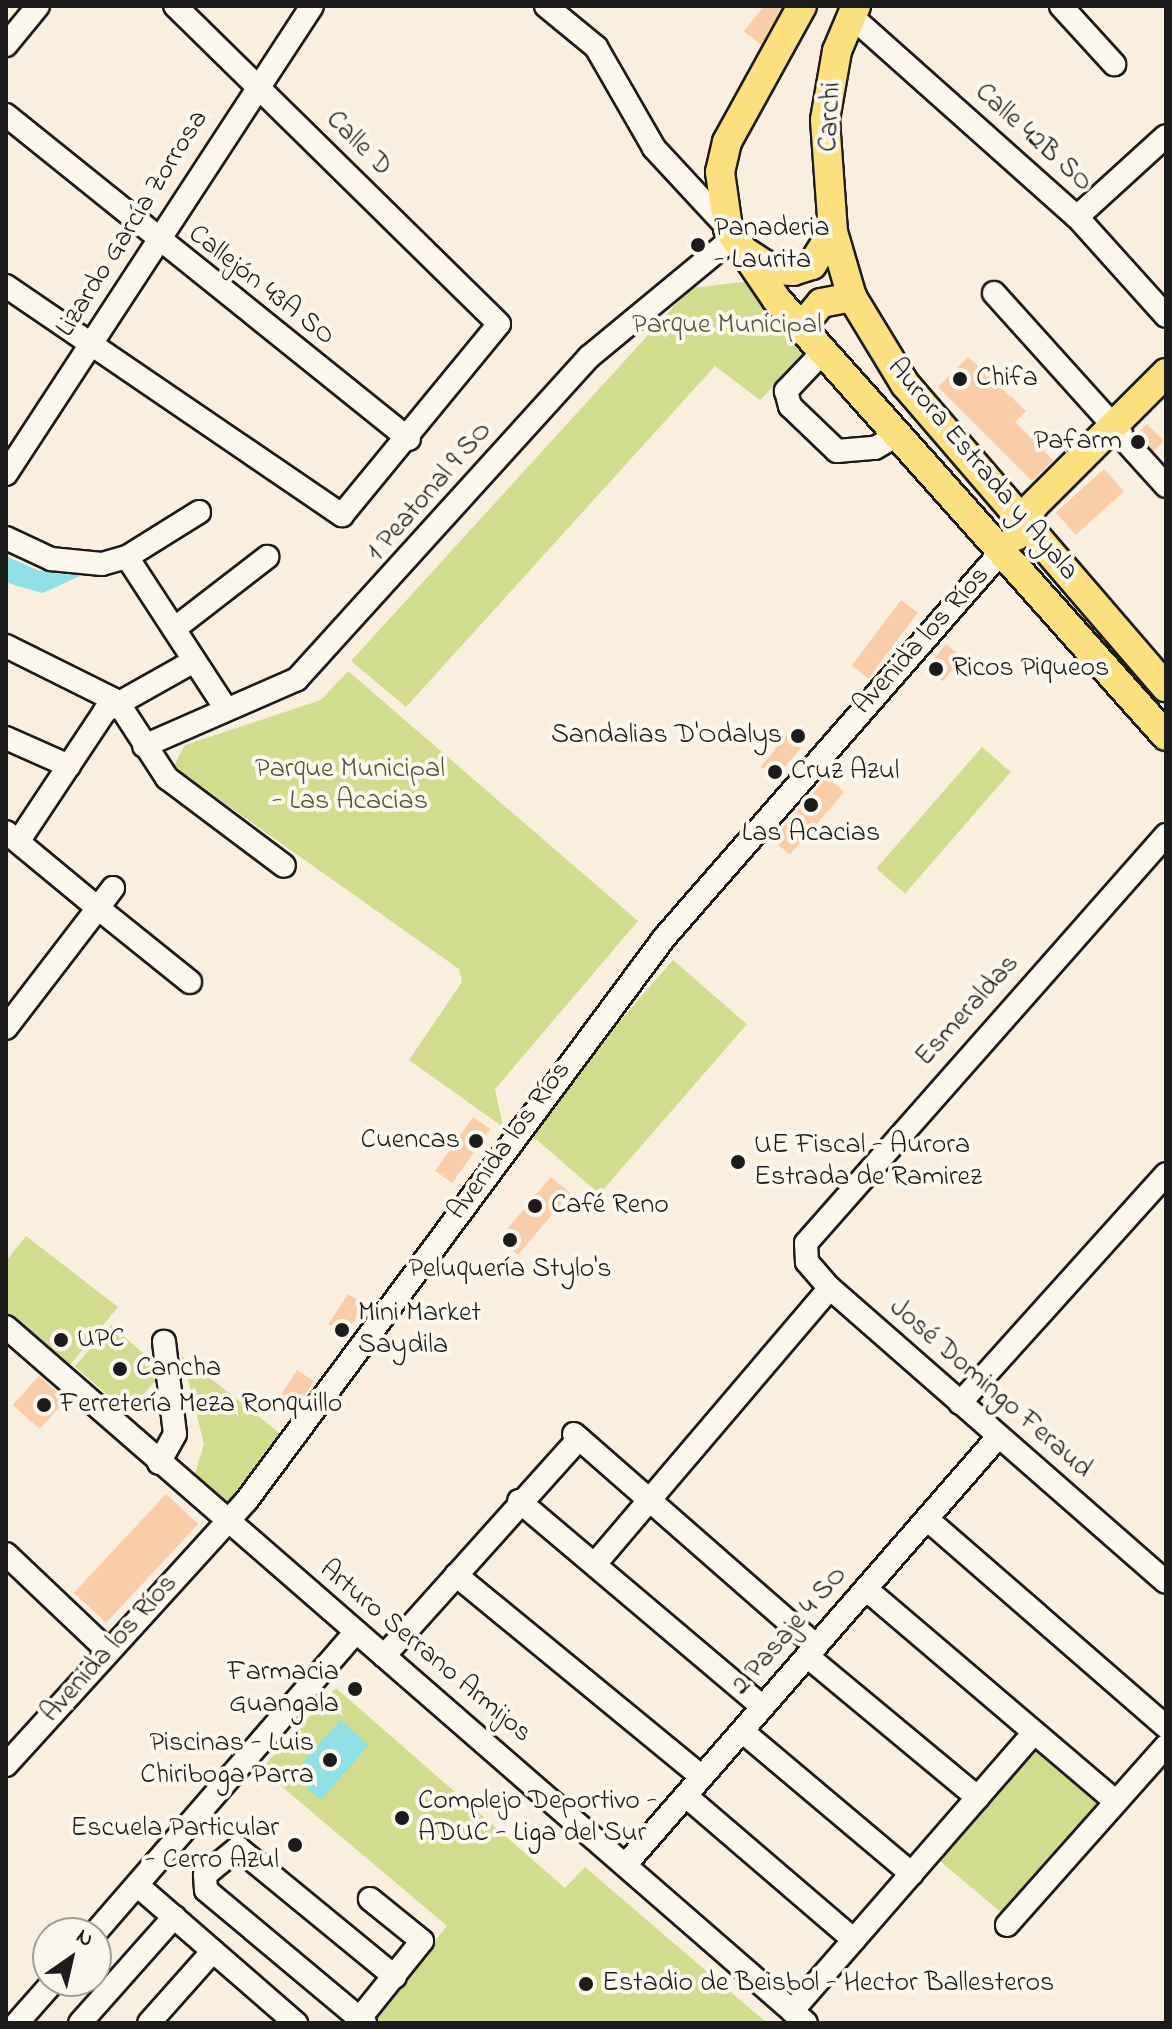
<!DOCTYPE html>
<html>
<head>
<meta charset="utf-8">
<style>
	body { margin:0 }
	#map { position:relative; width:1172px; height:2029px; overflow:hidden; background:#faefde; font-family:"Indie Flower",sans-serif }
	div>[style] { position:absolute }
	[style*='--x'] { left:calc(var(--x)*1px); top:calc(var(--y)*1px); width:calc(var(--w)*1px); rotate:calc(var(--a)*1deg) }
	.green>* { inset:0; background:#d1dc8f; transform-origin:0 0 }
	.water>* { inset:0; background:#8fe0e7; transform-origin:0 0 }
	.building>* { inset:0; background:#f8cda7; transform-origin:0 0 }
	.roads { filter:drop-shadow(2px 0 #1c1c1c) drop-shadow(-2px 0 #1c1c1c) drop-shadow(0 2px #1c1c1c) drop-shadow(0 -2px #1c1c1c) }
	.minor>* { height:22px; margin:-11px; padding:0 11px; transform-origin:11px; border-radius:11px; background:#fbf7ec }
	.major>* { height:28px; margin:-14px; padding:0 14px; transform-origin:14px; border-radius:14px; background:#fce080 }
	.dots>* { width:22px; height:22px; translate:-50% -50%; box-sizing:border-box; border:4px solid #fbf7ec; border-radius:50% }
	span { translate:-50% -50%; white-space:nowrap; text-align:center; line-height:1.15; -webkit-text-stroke:8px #fbf7ec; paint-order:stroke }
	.street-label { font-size:28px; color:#1c1c1c }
	.poi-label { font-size:28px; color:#1c1c1c }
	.left { translate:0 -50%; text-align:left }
	.right { translate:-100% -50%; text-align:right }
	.park-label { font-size:28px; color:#52563e }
	.frame { position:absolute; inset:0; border:8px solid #1c1c1c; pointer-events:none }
	.north { position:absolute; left:32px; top:1917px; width:80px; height:80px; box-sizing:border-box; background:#fbf7ec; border:2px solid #a29f99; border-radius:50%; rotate:34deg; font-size:22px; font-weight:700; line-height:32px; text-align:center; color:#1c1c1c }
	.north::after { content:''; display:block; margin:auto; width:28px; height:36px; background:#1c1c1c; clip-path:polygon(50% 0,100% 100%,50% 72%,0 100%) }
</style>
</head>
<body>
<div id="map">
	<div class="green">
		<i style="clip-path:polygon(744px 282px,809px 351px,760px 400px,715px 366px,406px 707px,351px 661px,691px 288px)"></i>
		<i style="clip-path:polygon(348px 671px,638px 921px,495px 1089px,503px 1127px,409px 1060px,462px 982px,459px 969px,173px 767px,185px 745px,321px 700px)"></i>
		<i style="left:982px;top:747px;width:38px;height:161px;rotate:41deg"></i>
		<i style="left:673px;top:960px;width:98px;height:225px;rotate:41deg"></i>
		<i style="clip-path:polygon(26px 1236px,118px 1307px,65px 1371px,6px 1320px,6px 1261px)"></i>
		<i style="left:111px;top:1325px;width:70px;height:55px;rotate:41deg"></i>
		<i style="clip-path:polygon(182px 1356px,286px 1438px,228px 1512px,194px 1477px,204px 1444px)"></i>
		<i style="clip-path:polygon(336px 1688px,565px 1888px,585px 1867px,767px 2023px,366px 2023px,447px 1926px,261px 1769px)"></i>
		<i style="left:1034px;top:1739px;width:99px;height:154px;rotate:40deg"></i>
	</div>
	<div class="water">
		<i style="clip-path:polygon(6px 556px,39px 571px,73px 566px,80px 576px,43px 593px,17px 586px,6px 582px)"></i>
		<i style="left:340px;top:1720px;width:38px;height:73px;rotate:41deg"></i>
	</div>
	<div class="building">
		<i style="clip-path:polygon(764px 6px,783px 6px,761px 45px,744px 31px)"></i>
		<i style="clip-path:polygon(968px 357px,1026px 411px,1015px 422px,1053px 460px,1032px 481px,938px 387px)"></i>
		<i style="left:1147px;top:424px;width:24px;height:15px;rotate:45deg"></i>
		<i style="left:1104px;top:469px;width:30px;height:65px;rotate:48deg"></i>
		<i style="left:901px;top:600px;width:21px;height:82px;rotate:37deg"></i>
		<i style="left:946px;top:644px;width:21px;height:31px;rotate:39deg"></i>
		<i style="left:793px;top:727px;width:19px;height:51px;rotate:39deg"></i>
		<i style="left:827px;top:777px;width:23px;height:83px;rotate:41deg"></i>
		<i style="left:473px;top:1117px;width:21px;height:66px;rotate:35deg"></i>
		<i style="left:551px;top:1177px;width:25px;height:81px;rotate:40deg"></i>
		<i style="left:348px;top:1294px;width:20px;height:36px;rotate:33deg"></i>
		<i style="left:60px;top:1327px;width:18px;height:19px;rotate:41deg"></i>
		<i style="left:297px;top:1370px;width:20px;height:37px;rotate:33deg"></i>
		<i style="left:39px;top:1376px;width:36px;height:39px;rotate:42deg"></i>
		<i style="left:166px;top:1494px;width:44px;height:135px;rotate:43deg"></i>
	</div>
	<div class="roads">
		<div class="minor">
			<i style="--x:546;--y:6;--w:65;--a:39.4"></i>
			<i style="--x:596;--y:47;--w:116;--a:60.1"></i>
			<i style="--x:654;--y:148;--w:109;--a:47.2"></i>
			<i style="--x:1061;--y:6;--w:79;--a:47.6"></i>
			<i style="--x:850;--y:15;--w:304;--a:41.7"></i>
			<i style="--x:1077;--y:217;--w:133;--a:48"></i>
			<i style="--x:6;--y:45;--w:50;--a:-50.6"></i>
			<i style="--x:6;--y:115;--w:517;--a:38.8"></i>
			<i style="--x:1077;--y:217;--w:120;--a:-42.3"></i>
			<i style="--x:6;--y:286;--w:407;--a:34.3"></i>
			<i style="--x:342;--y:515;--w:247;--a:-50.6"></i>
			<i style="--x:499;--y:324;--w:454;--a:-135.5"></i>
			<i style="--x:994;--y:293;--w:190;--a:48"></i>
			<i style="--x:823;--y:352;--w:54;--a:133.5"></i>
			<i style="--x:786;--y:391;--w:16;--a:75"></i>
			<i style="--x:790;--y:406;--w:65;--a:43.8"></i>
			<i style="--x:837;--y:451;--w:38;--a:-5"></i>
			<i style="--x:875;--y:448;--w:24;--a:-30"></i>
			<i style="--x:1129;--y:445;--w:55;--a:47.9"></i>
			<i style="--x:6;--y:474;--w:559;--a:-56.82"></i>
			<i style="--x:6;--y:538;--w:50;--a:25"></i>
			<i style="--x:51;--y:559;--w:51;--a:5.6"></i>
			<i style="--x:102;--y:564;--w:26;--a:-16"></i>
			<i style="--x:127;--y:557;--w:85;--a:-32"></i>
			<i style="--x:127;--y:557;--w:181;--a:56.9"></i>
			<i style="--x:174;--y:629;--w:118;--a:-37.7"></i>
			<i style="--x:6;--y:646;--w:124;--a:26.4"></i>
			<i style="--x:117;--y:701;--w:92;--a:57"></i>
			<i style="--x:167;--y:778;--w:146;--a:36.9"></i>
			<i style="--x:6;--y:738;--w:69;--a:24"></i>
			<i style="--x:144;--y:746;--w:167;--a:-23.6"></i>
			<i style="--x:297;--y:679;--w:435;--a:-47.8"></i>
			<i style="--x:589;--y:357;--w:188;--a:-39.6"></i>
			<i style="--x:6;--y:832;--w:119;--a:39.6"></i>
			<i style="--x:98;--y:908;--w:151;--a:127.5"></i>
			<i style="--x:1166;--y:835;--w:544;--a:131.42"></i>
			<i style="--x:806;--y:1243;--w:19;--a:87"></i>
			<i style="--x:807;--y:1262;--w:35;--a:49"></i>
			<i style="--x:830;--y:1288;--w:446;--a:41.2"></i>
			<i style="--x:20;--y:839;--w:154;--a:-56.4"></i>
			<i style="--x:105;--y:711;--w:102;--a:-29.3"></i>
			<i style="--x:113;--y:888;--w:25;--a:127"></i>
			<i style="--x:98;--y:908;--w:118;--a:38.8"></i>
			<i style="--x:6;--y:1327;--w:1060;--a:41.02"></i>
			<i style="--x:960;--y:1403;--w:308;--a:-48"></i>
			<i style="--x:574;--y:1434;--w:322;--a:41.2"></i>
			<i style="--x:159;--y:1463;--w:33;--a:-61"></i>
			<i style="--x:175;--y:1434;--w:93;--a:-96.8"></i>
			<i style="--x:519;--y:1501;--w:319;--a:40.2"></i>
			<i style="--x:927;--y:1519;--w:317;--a:41"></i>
			<i style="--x:6;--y:1554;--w:138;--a:43.5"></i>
			<i style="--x:595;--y:1564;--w:362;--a:-49.6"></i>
			<i style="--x:456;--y:1575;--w:318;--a:39.4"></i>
			<i style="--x:866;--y:1589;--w:328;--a:40.4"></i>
			<i style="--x:384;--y:1656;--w:292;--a:-48.1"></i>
			<i style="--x:807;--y:1656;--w:222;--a:39.7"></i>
			<i style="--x:742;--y:1731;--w:222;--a:40.1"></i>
			<i style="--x:6;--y:1765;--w:358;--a:-47.7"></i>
			<i style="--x:247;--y:1500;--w:700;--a:-53.42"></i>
			<i style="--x:664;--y:938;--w:514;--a:-48.87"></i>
			<i style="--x:686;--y:1796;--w:221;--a:40.6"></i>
			<i style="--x:626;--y:1864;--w:566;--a:-48.94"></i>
			<i style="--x:137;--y:1885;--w:211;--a:41"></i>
			<i style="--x:1007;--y:1925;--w:239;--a:-48.4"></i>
			<i style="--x:95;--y:1933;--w:398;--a:-49.1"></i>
			<i style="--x:792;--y:2011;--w:369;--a:-49"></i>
			<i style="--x:17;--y:2023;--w:56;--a:-48.6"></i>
			<i style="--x:80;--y:2023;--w:142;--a:-48.4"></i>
			<i style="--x:149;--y:2023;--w:96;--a:-48.4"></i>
			<i style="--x:356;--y:2023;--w:105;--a:-51.2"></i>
			<i style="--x:422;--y:1941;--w:67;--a:-141.1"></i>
			<i style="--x:365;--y:2023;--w:207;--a:-140.1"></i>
			<i style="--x:206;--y:1890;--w:15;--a:-94"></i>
			<i style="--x:205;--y:1875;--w:43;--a:-39.3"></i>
			<i style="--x:238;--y:1848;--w:203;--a:39.4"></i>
		</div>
		<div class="major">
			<i style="--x:802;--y:6;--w:155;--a:118.9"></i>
			<i style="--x:727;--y:142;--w:31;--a:103"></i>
			<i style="--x:720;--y:172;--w:57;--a:81.9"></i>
			<i style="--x:728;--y:228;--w:87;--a:55.8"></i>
			<i style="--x:777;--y:300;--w:584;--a:48.26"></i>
			<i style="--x:856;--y:6;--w:49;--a:112.9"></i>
			<i style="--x:837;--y:51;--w:70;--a:99.9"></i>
			<i style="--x:825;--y:120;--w:112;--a:85.9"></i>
			<i style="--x:833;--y:232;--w:68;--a:73.7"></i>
			<i style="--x:852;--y:297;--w:102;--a:58.7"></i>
			<i style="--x:905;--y:384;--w:400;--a:49.3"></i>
			<i style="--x:747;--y:253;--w:31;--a:33"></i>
			<i style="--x:773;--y:270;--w:20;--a:3"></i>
			<i style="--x:793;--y:271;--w:20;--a:-18"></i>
			<i style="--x:812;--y:265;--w:39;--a:-58"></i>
			<i style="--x:801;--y:327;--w:31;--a:-50"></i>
			<i style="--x:821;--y:303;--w:32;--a:-11"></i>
			<i style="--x:1016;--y:536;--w:34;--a:-60"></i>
			<i style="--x:1033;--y:506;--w:188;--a:-45"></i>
		</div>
	</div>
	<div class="dots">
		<i style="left:698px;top:245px;background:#1c1c1c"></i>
		<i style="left:960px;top:379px;background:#1c1c1c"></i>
		<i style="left:1138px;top:442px;background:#1c1c1c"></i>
		<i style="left:936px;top:669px;background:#1c1c1c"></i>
		<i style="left:798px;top:736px;background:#1c1c1c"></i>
		<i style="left:775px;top:772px;background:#1c1c1c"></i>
		<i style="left:811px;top:805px;background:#1c1c1c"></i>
		<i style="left:476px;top:1141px;background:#1c1c1c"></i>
		<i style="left:738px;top:1162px;background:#1c1c1c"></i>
		<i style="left:535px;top:1206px;background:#1c1c1c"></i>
		<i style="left:510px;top:1240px;background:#1c1c1c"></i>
		<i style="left:342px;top:1330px;background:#1c1c1c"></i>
		<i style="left:61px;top:1340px;background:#1c1c1c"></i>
		<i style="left:120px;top:1369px;background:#1c1c1c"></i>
		<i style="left:44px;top:1405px;background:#1c1c1c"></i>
		<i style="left:355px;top:1689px;background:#1c1c1c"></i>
		<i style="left:330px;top:1760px;background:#1c1c1c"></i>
		<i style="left:402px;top:1818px;background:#1c1c1c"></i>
		<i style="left:295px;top:1845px;background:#1c1c1c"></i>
		<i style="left:586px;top:1984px;background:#1c1c1c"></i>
	</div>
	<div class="street-label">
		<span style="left:831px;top:117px;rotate:-87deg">Carchi</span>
		<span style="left:1033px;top:138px;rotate:42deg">Calle 42B SO</span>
		<span style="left:358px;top:144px;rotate:45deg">Calle D</span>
		<span style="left:133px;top:224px;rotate:-58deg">Lizardo García Zorrosa</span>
		<span style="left:261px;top:286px;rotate:38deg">Callejón 43A SO</span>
		<span style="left:982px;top:470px;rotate:50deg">Aurora Estrada y Ayala</span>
		<span style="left:430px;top:492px;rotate:-49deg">1 Peatonal 9 SO</span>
		<span style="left:922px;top:641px;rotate:-48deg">Avenida los Ríos</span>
		<span style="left:968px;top:1011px;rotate:-48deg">Esmeraldas</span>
		<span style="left:510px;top:1141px;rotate:-54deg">Avenida los Ríos</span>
		<span style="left:990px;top:1389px;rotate:41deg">José Domingo Feraud</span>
		<span style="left:790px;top:1631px;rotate:-49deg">2 Pasaje 4 SO</span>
		<span style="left:110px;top:1649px;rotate:-48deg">Avenida los Ríos</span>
		<span style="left:425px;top:1652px;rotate:40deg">Arturo Serrano Armijos</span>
	</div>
	<div class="poi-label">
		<span class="left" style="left:714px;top:245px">Panaderia<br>- Laurita</span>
		<span class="left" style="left:976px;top:379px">Chifa</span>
		<span class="right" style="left:1122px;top:442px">Pafarm</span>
		<span class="left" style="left:952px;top:669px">Ricos Piqueos</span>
		<span class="right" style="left:782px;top:736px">Sandalias D'Odalys</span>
		<span class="left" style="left:791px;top:772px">Cruz Azul</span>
		<span style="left:811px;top:834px">Las Acacias</span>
		<span class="right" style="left:460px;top:1141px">Cuencas</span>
		<span class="left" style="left:754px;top:1162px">UE Fiscal - Aurora<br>Estrada de Ramirez</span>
		<span class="left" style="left:551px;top:1206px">Café Reno</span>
		<span style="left:510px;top:1270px">Peluquería Stylo's</span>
		<span class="left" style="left:358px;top:1330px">Mini Market<br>Saydila</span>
		<span class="left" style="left:77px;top:1340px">UPC</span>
		<span class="left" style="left:136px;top:1369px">Cancha</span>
		<span class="left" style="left:60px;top:1405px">Ferretería Meza Ronquillo</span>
		<span class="right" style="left:339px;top:1689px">Farmacia<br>Guangala</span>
		<span class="right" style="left:314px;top:1760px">Piscinas - Luis<br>Chiriboga Parra</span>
		<span class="left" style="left:418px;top:1818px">Complejo Deportivo -<br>ADUC - Liga del Sur</span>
		<span class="right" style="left:279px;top:1845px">Escuela Particular<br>- Cerro Azul</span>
		<span class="left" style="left:602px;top:1984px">Estadio de Beisbol - Hector Ballesteros</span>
	</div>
	<div class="park-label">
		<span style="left:727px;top:326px">Parque Municipal</span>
		<span style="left:350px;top:786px">Parque Municipal<br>- Las Acacias</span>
	</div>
	<div class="frame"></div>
	<div class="north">N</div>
</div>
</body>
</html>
